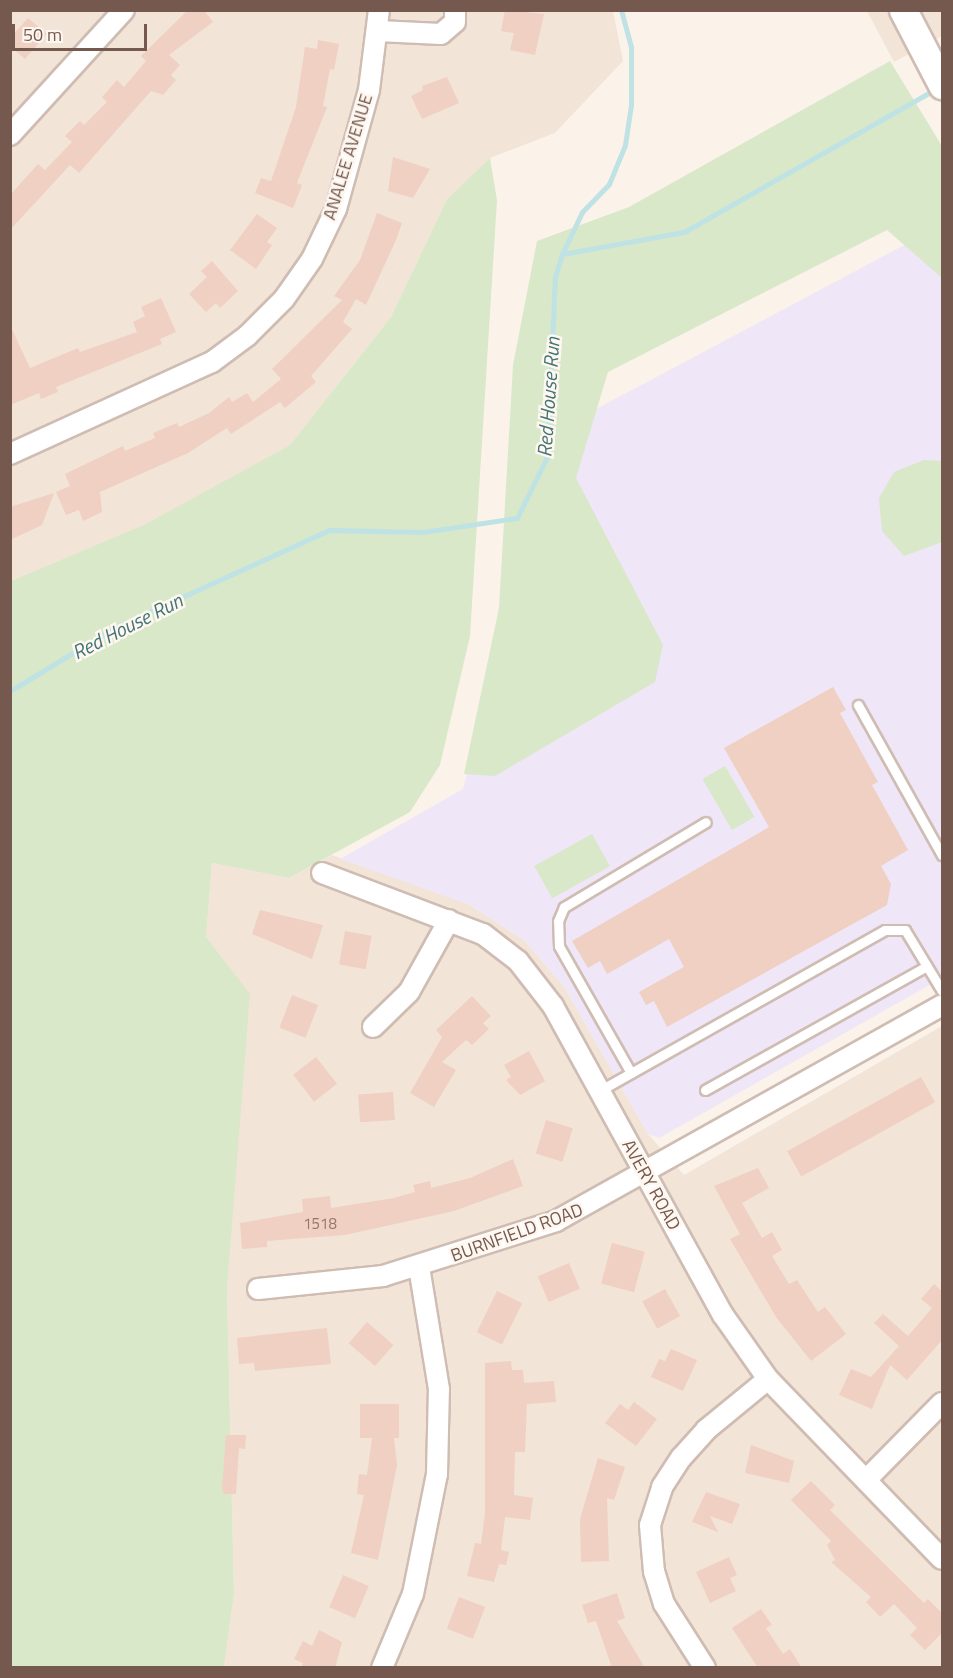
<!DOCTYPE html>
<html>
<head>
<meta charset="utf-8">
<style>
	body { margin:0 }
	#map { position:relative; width:953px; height:1678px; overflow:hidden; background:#fbf3e9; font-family:"Titillium Web",sans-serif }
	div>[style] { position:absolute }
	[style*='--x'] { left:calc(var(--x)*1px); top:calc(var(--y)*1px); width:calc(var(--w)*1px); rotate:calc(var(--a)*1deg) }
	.residential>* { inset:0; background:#f3e4d8 }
	.education>* { inset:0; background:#efe6f8 }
	.green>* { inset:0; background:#d9e8c8; transform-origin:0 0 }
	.stream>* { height:5px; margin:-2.5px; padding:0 2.5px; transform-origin:2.5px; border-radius:2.5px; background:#bfe2e4 }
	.building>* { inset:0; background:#efd0c3; transform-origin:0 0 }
	.roads { filter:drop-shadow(2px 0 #cfbcb2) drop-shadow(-2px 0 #cfbcb2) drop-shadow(0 2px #cfbcb2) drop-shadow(0 -2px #cfbcb2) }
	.lane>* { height:9px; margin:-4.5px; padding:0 4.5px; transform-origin:4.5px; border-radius:4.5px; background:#fff }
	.street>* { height:20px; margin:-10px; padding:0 10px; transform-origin:10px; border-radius:10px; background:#fff }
	.secondary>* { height:27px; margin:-13.5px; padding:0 13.5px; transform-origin:13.5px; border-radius:13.5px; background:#fff }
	span { translate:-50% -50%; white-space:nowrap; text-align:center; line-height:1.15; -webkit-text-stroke:5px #fef7f0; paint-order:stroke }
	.number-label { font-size:15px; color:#94766b }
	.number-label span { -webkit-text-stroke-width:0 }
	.street-label { font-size:18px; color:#75584e }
	.water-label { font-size:20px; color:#427578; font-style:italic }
	.frame { position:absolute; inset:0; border:12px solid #75584e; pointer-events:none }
	.scale { position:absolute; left:12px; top:24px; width:135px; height:27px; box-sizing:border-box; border:3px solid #75584e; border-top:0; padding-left:8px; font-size:18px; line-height:21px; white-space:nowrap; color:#75584e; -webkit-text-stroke:4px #fef7f0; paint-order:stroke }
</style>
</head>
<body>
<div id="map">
	<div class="residential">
		<i style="clip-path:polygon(11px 11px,613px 11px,623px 61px,555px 133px,490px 158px,447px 199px,391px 317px,290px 445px,151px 523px,11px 581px)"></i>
		<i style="clip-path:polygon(867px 11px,942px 11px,942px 36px,894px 62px)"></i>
		<i style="clip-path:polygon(332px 855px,468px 904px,524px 940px,565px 988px,648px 1134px,684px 1175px,942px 1026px,942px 1667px,224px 1667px,234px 1594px,227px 1288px,206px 937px,212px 863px,289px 878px)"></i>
	</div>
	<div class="education">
		<i style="clip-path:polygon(942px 225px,942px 978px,659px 1138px,648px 1134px,565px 988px,524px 940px,468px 904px,340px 859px,463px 789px,551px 433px)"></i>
	</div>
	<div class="green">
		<i style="clip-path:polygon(890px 61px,942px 146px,942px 278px,887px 230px,608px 372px,576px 478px,663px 645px,655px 682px,495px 776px,464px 774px,499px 608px,513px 365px,537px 241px,629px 207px)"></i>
		<i style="clip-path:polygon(490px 158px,497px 200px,470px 636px,440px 765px,410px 812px,289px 878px,212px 863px,206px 937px,250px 994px,227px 1288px,234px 1594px,224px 1667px,11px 1668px,11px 581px,144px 525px,290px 445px,391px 317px,447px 199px)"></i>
		<i style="clip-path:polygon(924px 460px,942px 461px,942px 542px,904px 556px,882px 531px,879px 498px,894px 472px)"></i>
		<i style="left:725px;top:766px;width:59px;height:26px;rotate:60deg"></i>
		<i style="left:592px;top:834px;width:37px;height:66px;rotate:61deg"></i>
	</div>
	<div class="stream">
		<i style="--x:562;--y:254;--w:47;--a:-64.5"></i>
		<i style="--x:582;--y:212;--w:39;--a:-46"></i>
		<i style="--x:609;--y:184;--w:42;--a:-67.7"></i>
		<i style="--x:625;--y:145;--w:40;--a:-81.5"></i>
		<i style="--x:631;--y:105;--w:58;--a:-90"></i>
		<i style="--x:631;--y:47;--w:38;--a:-105"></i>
		<i style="--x:10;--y:691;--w:119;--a:-31.3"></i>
		<i style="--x:112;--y:629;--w:239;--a:-24.5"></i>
		<i style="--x:329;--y:530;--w:94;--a:1.2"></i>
		<i style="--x:423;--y:532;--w:95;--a:-8.5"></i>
		<i style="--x:517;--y:518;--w:68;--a:-63.8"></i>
		<i style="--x:547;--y:457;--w:180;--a:-87.5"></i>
		<i style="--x:555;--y:277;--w:24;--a:-73"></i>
		<i style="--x:562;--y:254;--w:124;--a:-10.2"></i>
		<i style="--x:684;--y:232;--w:290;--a:-29.6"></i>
	</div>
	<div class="building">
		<i style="clip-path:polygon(188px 10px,204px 10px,213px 22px,169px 55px,180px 65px,171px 75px,176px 80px,163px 95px,151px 91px,79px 173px,70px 165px,10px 230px,10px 195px,38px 164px,45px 170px,72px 142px,65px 136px,80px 121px,84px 125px,107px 102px,102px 97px,117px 80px,124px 87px,146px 61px,141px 56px)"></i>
		<i style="clip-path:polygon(505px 10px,544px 14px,535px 55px,510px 50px,514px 33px,501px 31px)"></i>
		<i style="clip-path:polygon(28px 18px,47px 34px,25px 59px,10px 46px,10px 38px)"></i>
		<i style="clip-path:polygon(318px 40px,339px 44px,334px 70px,330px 69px,323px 106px,327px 107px,297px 183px,302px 185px,293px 208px,255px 193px,261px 178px,271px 181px,296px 107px,305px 47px,317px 49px)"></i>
		<i style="clip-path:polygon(447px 77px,459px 103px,422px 119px,411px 96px,423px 90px,422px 86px)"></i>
		<i style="clip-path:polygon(393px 157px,430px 169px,413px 198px,388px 191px)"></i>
		<i style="clip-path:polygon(377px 213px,402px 223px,396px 240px,366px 305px,356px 299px,343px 322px,352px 329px,311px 376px,316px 382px,285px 408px,280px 402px,231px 434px,227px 428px,188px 453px,100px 492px,102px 512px,83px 521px,79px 510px,66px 515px,56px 492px,70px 486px,65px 474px,123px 446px,125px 451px,155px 438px,153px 433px,177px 423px,179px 427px,209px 413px,229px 397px,232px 402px,247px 393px,253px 402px,281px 379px,272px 369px,342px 300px,334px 296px,360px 260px)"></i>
		<i style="clip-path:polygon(257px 214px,277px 228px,267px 242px,272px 245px,256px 269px,230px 250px)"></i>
		<i style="clip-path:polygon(212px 261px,238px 291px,220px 308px,216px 303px,206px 312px,189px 294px,207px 277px,201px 271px)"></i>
		<i style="clip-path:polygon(161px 298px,176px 332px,160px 339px,162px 344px,56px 387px,58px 392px,41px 399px,39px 393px,10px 405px,10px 325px,30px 368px,78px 348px,80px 352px,137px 332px,133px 322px,145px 316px,141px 307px)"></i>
		<i style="clip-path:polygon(54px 493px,42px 525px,10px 540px,10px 507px)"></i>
		<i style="clip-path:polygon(833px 687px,846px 710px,840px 713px,878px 782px,872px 785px,908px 850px,881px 866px,891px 884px,887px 905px,667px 1027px,654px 1001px,646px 1005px,639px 992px,684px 967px,669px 939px,607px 974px,600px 961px,588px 968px,572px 941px,769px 827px,724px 748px)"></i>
		<i style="clip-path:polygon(260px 910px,323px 925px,312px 959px,252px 934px)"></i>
		<i style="left:345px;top:931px;width:27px;height:34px;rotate:10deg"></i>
		<i style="left:292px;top:995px;width:28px;height:35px;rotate:21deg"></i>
		<i style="clip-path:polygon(472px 996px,491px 1016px,483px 1023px,489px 1029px,472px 1045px,466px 1040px,442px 1062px,456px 1070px,434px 1107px,410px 1093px,442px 1037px,436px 1030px)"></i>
		<i style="clip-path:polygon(529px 1051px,545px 1081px,520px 1095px,506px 1080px,511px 1077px,504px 1065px)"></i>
		<i style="left:316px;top:1057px;width:34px;height:29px;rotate:52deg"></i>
		<i style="left:921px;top:1077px;width:29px;height:153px;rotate:61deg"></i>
		<i style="left:393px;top:1092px;width:28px;height:35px;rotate:86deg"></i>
		<i style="left:546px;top:1120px;width:28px;height:35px;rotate:17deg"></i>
		<i style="clip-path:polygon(513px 1159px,523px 1186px,454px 1211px,345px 1235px,267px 1241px,267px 1247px,242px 1249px,240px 1223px,303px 1212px,302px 1199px,330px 1196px,331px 1208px,394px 1198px,415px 1192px,413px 1185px,430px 1181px,431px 1188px,470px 1178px)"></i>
		<i style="clip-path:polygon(758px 1168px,769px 1188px,742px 1203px,762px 1238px,772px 1232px,782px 1250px,772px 1256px,789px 1284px,797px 1280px,818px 1312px,825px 1307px,846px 1334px,811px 1361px,776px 1317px,730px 1239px,740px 1234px,714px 1186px)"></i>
		<i style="left:612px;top:1243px;width:34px;height:42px;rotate:15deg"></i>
		<i style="left:569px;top:1263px;width:28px;height:34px;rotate:67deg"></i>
		<i style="clip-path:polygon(934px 1284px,942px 1291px,942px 1340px,907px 1380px,890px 1365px,872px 1409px,839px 1395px,851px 1369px,871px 1377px,899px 1346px,874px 1323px,883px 1314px,908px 1336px,932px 1308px,921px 1299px)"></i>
		<i style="left:665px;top:1289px;width:31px;height:26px;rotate:61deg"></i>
		<i style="left:497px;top:1291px;width:28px;height:46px;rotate:26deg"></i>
		<i style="left:367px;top:1322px;width:35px;height:28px;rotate:41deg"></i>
		<i style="clip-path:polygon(327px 1328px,331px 1364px,255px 1371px,254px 1363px,239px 1364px,237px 1338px)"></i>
		<i style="clip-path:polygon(671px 1349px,697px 1360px,683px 1391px,651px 1377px,659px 1359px,665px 1361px)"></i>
		<i style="clip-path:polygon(511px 1361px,512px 1370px,523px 1370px,524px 1383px,554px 1381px,556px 1402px,527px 1404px,525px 1452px,515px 1452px,514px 1495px,533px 1498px,530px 1520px,505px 1517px,501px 1550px,509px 1552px,506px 1565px,499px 1564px,494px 1582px,467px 1576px,475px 1543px,481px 1544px,485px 1513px,485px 1363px)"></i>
		<i style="clip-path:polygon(634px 1402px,657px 1419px,636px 1446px,605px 1423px,620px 1404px,628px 1410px)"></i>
		<i style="clip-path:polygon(360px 1404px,399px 1404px,399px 1438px,394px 1438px,397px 1465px,378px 1560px,351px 1553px,364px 1495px,357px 1494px,359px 1474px,367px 1475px,372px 1438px,360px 1438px)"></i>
		<i style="clip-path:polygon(226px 1435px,246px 1435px,245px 1449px,239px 1448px,236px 1494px,224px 1494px,222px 1488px)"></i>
		<i style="clip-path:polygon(751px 1445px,794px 1461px,789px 1483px,745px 1473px)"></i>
		<i style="clip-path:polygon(598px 1458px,625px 1467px,614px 1500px,607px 1498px,609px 1561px,581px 1562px,580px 1519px)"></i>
		<i style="clip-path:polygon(811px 1481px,835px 1505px,830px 1510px,924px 1603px,928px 1599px,942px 1613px,942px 1633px,925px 1650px,910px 1635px,917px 1628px,894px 1604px,880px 1617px,866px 1602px,871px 1597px,831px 1562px,835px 1560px,827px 1545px,831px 1541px,791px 1500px)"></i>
		<i style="clip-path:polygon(706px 1492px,740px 1504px,732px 1524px,710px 1516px,718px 1532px,692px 1522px)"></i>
		<i style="clip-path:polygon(729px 1557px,737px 1575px,730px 1578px,736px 1591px,710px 1603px,696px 1572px)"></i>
		<i style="left:343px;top:1575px;width:28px;height:35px;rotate:23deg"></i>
		<i style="clip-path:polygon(617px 1593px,625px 1618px,617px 1621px,645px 1668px,612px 1668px,596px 1621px,588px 1623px,582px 1605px)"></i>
		<i style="left:459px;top:1597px;width:28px;height:34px;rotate:21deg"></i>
		<i style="clip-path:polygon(761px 1609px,772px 1625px,766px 1628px,783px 1654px,790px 1649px,802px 1668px,758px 1668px,732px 1628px)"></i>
		<i style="clip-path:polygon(319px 1630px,342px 1642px,335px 1668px,301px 1668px,303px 1663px,294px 1659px,303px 1641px,312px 1646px)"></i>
	</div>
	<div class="roads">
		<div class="lane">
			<i style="--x:858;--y:705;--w:172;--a:60.8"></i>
			<i style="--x:631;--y:1073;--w:146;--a:-119.6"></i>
			<i style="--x:559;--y:946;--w:25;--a:-92"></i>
			<i style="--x:558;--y:921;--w:15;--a:-67"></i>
			<i style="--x:564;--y:907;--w:165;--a:-30.9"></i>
			<i style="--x:705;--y:1090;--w:254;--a:-29.2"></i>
			<i style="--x:599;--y:1091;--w:328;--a:-29.4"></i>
			<i style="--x:885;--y:930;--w:20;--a:0"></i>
			<i style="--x:905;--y:930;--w:71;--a:58.8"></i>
		</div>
		<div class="street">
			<i style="--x:378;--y:31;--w:63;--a:2.7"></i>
			<i style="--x:441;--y:34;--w:18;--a:-41"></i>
			<i style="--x:455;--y:22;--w:12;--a:-90"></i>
			<i style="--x:10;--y:135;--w:169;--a:-47.6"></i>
			<i style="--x:10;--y:454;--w:222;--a:-24.5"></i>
			<i style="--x:212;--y:362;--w:44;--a:-36.6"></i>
			<i style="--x:247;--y:336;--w:52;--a:-45"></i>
			<i style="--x:284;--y:299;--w:49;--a:-55"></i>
			<i style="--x:312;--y:259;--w:55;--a:-64.4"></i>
			<i style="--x:336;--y:209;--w:123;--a:-74.5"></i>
			<i style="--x:369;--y:90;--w:81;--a:-82.9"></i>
			<i style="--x:322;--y:873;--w:172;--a:20.8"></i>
			<i style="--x:483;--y:934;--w:44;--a:37.6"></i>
			<i style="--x:518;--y:961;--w:57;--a:52.1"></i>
			<i style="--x:553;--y:1006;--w:353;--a:61.2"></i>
			<i style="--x:723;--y:1315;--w:78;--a:54.9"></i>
			<i style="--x:768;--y:1379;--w:250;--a:46"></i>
			<i style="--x:373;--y:1027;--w:50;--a:-44.2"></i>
			<i style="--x:409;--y:992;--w:82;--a:-60.9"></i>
			<i style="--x:258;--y:1289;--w:126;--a:-5.9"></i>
			<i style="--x:383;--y:1276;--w:182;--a:-17.6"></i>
			<i style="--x:556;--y:1221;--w:442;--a:-29.2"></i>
			<i style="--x:866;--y:1480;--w:108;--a:-45.4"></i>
			<i style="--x:382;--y:1668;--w:80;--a:-67.3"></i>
			<i style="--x:413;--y:1594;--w:122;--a:-78.7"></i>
			<i style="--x:437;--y:1474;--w:85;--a:-88.7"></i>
			<i style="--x:439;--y:1389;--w:124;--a:-99.3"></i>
			<i style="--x:705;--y:1668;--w:76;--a:-122.6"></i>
			<i style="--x:664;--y:1604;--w:34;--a:-107"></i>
			<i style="--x:654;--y:1572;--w:47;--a:-94.9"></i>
			<i style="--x:650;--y:1525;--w:40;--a:-72"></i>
			<i style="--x:662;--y:1487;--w:35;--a:-57"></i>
			<i style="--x:681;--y:1458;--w:38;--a:-48"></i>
			<i style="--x:706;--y:1430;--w:80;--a:-39.4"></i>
		</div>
		<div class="secondary">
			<i style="--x:903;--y:10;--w:85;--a:62.5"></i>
		</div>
	</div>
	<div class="number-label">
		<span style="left:320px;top:1224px">1518</span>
	</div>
	<div class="street-label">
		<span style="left:348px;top:157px;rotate:-73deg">ANALEE AVENUE</span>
		<span style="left:651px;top:1185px;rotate:61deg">AVERY ROAD</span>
		<span style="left:517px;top:1233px;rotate:-20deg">BURNFIELD ROAD</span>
	</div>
	<div class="water-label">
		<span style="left:548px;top:397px;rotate:-86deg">Red House Run</span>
		<span style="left:127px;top:626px;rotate:-27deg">Red House Run</span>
	</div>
	<div class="frame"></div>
	<div class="scale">50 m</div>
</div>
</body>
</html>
